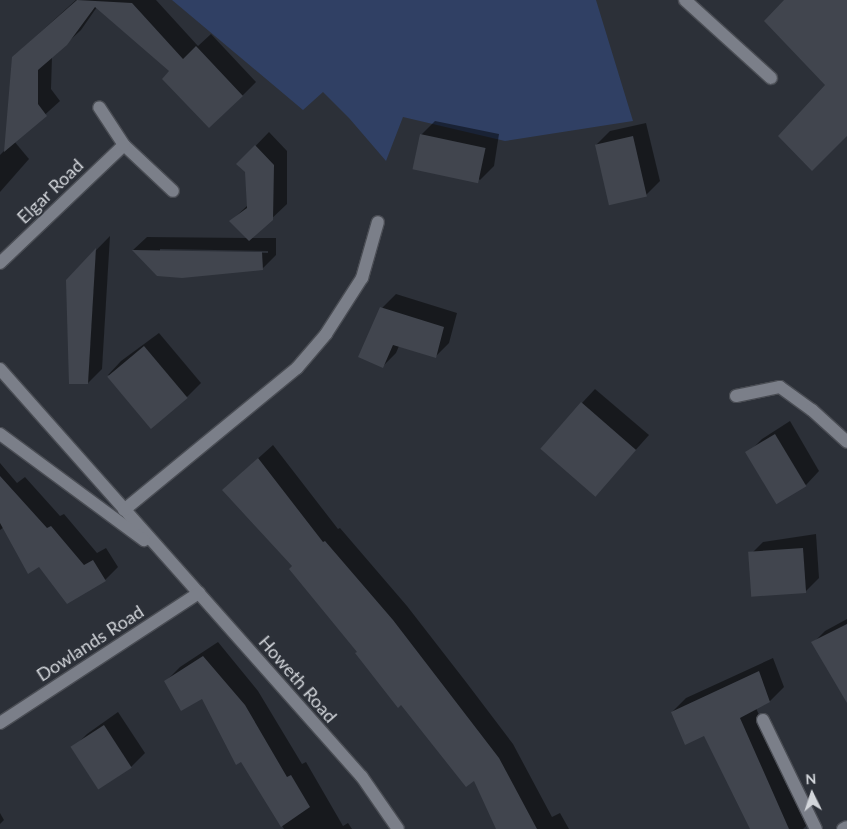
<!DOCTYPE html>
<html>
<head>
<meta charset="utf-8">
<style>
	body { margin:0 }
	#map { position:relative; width:847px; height:829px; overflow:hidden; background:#2c3038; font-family:Lato,sans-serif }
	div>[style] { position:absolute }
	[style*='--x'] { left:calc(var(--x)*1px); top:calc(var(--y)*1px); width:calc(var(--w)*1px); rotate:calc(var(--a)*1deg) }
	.green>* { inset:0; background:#304064 }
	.shadow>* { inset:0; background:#0007 }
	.building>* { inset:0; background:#41454e; transform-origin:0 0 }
	.roads { filter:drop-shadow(1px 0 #4a4d54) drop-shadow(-1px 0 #4a4d54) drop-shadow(0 1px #4a4d54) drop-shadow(0 -1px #4a4d54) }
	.minor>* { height:12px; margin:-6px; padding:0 6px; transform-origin:6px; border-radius:6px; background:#7b7f89 }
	span { translate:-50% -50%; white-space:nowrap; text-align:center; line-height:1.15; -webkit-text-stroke:4px #2c3038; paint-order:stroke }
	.street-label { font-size:18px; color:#d3d6db }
	.north { position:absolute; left:787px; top:769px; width:50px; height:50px; -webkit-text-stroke:4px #2c3038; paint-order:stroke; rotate:356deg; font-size:14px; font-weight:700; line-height:20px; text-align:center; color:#d3d6db }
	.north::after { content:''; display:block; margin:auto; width:18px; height:22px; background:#d3d6db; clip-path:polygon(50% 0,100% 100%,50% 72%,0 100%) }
</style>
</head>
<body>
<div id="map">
	<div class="green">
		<i style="clip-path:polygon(172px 0,596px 0,633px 121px,505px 141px,403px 117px,386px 161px,349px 118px,323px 92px,303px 110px)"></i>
	</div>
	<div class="shadow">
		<i style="clip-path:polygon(76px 0,156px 0,198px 46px,211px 34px,256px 82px,242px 96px,171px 71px,97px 7px,81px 30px,52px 57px,51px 89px,60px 101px,28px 130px,13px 57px)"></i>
		<i style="clip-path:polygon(435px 121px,499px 134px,494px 166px,480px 180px,421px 135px)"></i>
		<i style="clip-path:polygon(646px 123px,660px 181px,646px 195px,596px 145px,610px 131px)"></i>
		<i style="clip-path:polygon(evenodd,269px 132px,287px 151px,287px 204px,251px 238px,276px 238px,276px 255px,262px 269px,133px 250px,147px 237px,248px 238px,231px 221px,248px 205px,246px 172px,238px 164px,269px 132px,160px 249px,268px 251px,268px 253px,160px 252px,160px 249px)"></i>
		<i style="clip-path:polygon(14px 141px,29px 159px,0 192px,0 155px)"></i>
		<i style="clip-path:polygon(110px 236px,102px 369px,88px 383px,67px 280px)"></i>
		<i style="clip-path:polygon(396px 294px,457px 313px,449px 343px,435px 357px,399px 346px,396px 353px,382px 367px,382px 308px)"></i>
		<i style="clip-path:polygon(159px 333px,201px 383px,187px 397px,108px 375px,121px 361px)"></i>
		<i style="clip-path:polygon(595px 389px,649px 435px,607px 482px,582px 403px)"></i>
		<i style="clip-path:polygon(790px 421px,819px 471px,806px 485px,748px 453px,762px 439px)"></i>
		<i style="clip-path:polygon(273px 445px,338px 529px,340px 528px,407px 606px,466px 682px,513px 744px,552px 817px,560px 813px,569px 829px,498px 829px,474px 779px,358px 652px,294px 566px,223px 490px)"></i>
		<i style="clip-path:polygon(0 463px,17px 483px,25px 477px,60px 516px,64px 514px,97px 553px,106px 548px,118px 567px,105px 580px,67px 602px,40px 566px,4px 527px,0 530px)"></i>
		<i style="clip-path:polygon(816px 534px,819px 578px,805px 592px,749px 556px,763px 542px)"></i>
		<i style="clip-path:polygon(847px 619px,847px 697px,813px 643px,825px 631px)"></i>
		<i style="clip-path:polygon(218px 642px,258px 691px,302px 764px,306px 762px,343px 826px,348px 823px,352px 829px,284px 829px,202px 697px,166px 681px,180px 667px)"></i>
		<i style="clip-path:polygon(773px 658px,784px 687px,770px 701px,756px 708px,791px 789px,810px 822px,803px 829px,751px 829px,704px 734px,672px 712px,686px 698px)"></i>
		<i style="clip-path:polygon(118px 712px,145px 753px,131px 767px,73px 748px,87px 734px)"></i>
		<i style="clip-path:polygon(0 813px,4px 820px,0 824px)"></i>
	</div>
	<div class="building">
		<i style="clip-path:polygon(77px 0,132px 3px,183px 59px,196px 46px,243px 96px,209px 128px,162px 79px,169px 71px,95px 7px,67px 45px,38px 70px,38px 104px,47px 116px,4px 152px,12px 57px)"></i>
		<i style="clip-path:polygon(784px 0,847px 0,847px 136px,812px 171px,778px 136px,825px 85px,764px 21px)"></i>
		<i style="left:420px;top:134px;width:67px;height:36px;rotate:12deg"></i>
		<i style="left:633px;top:136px;width:62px;height:39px;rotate:77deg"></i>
		<i style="clip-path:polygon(255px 145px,274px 165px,273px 220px,249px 241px,229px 221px,247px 208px,245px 172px,236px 164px)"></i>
		<i style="clip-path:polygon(96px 248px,88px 384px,69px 384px,66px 280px)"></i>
		<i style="clip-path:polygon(132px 250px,262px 252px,263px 270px,182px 278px,157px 276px)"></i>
		<i style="clip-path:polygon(380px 307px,444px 327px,436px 358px,393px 345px,383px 368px,358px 357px)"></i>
		<i style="left:144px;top:346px;width:68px;height:48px;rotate:50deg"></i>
		<i style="left:581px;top:402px;width:73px;height:62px;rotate:41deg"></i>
		<i style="left:775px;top:434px;width:61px;height:35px;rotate:59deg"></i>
		<i style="clip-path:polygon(258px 458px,323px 542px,325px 541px,393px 620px,499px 758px,537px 829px,496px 829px,474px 781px,466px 787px,401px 705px,398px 708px,355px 653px,357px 652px,289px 569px,292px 566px,222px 490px)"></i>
		<i style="clip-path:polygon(0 476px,47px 528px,51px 526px,84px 565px,93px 560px,106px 581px,67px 604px,39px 567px,28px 574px,0 523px)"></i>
		<i style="left:803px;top:548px;width:45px;height:55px;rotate:86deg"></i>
		<i style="clip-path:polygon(847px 624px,847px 703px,811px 642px)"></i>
		<i style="clip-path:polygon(203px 656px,245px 705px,287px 777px,291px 775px,310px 807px,281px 827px,241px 762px,236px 765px,202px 699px,181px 711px,164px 681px)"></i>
		<i style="clip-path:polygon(759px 671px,770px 702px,740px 718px,789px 829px,750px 829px,704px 736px,685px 745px,671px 712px)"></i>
		<i style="left:104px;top:725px;width:51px;height:40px;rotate:57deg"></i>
	</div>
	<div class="roads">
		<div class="minor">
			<i style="--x:685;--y:0;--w:116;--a:42.2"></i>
			<i style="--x:124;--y:145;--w:67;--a:43.2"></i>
			<i style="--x:0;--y:263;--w:171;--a:-43.6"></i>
			<i style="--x:124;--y:145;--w:45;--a:-123.3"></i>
			<i style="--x:0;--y:369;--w:545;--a:48.42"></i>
			<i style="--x:362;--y:777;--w:63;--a:55.3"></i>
			<i style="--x:736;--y:396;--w:45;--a:-11.6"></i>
			<i style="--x:780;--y:387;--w:39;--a:36"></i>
			<i style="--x:812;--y:410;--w:47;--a:42.4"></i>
			<i style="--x:0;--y:434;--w:179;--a:36.4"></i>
			<i style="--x:124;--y:510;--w:224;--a:-39.4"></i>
			<i style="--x:297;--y:368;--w:45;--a:-49.5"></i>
			<i style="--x:326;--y:334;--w:67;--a:-57.3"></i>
			<i style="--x:362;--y:278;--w:58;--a:-74.1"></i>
			<i style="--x:763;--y:720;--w:121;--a:64.1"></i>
			<i style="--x:0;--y:723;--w:238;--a:-33.2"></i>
			<i style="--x:843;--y:829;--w:4;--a:-27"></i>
		</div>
	</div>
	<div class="street-label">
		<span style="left:50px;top:191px;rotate:-44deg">Elgar Road</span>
		<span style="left:90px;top:643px;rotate:-33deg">Dowlands Road</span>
		<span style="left:298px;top:679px;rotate:49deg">Howeth Road</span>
	</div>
	<div class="north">N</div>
</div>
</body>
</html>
